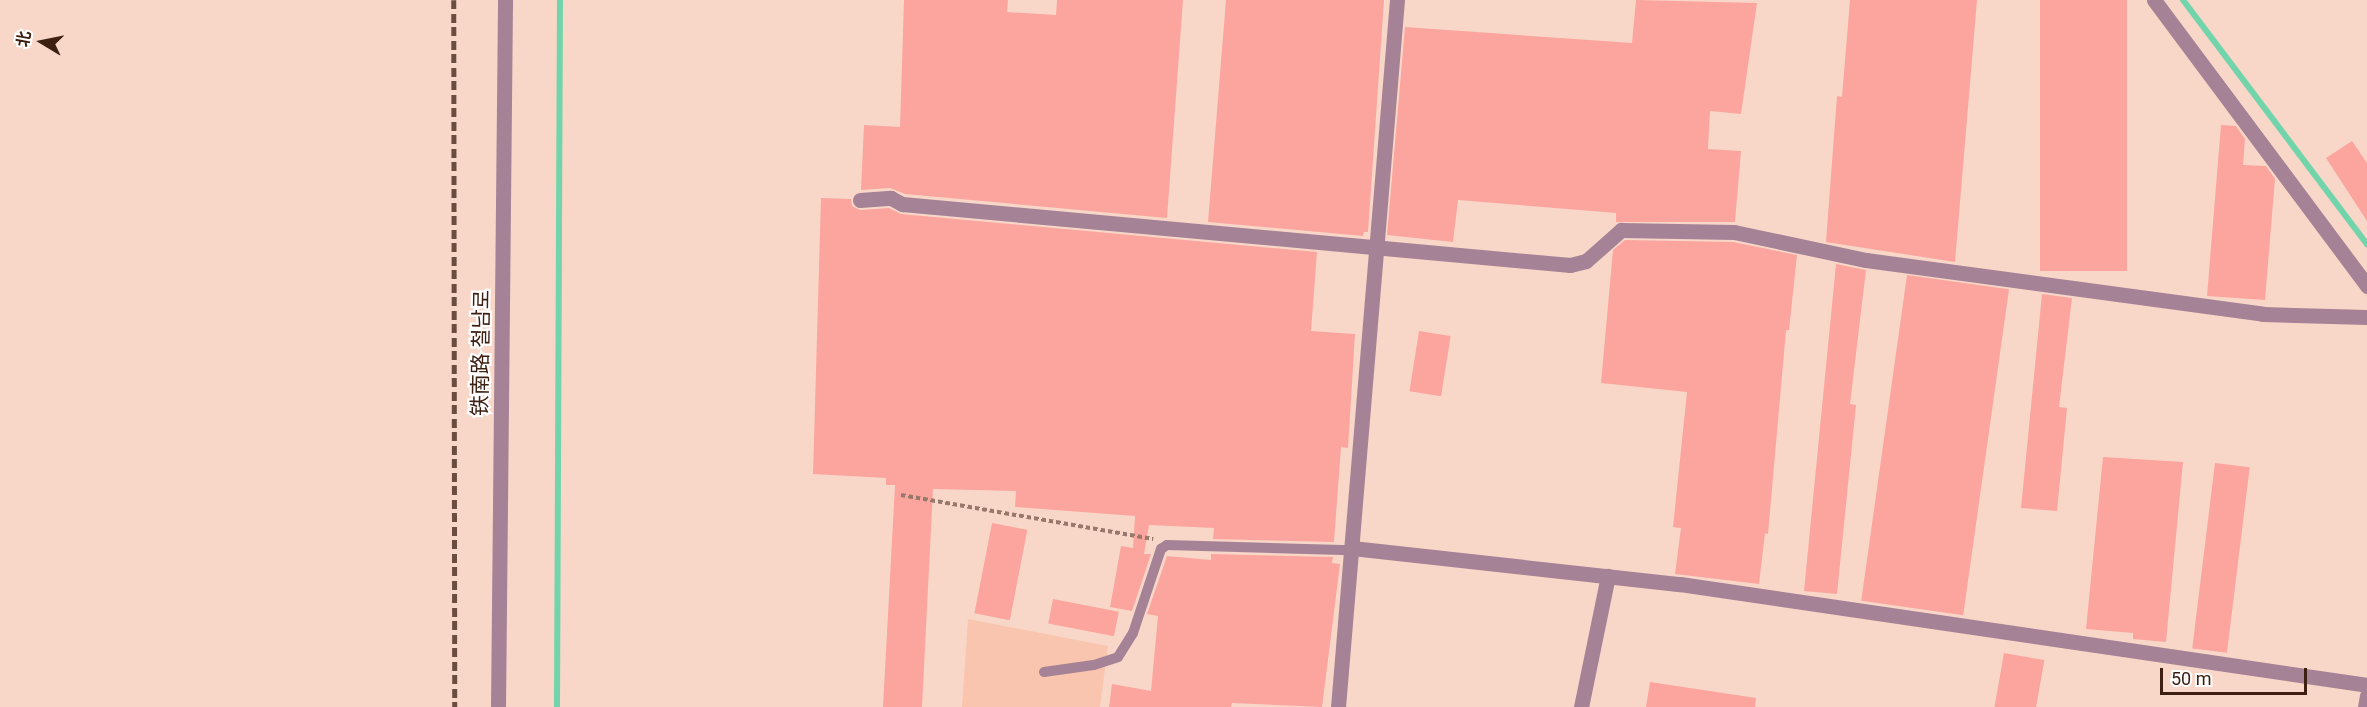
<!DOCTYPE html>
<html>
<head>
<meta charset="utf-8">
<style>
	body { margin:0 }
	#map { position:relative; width:2367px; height:707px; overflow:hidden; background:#f8d7c9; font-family:Roboto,"Noto Sans SC","Noto Sans KR",sans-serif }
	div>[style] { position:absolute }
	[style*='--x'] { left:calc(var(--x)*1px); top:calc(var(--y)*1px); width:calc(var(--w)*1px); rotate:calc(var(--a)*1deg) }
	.built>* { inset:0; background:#f9c5ae }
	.stream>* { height:6px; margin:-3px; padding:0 3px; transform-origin:3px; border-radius:3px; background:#71d4ab }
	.building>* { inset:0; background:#fba59e; transform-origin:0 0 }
	.path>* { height:4px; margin-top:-2px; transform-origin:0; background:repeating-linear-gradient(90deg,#97786a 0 4.5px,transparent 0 7.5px) }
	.service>* { height:10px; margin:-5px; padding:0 5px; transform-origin:5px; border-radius:5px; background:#a58295 }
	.minor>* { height:15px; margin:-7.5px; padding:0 7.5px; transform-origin:7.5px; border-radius:7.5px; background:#a58295 }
	.tertiary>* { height:15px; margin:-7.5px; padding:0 7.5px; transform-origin:7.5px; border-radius:7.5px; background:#a58295 }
	.rail>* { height:4.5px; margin-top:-2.25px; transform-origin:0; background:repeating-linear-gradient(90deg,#6b4d3f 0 9px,transparent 0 13.5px) }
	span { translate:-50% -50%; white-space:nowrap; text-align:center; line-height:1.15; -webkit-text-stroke:4.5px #fff; paint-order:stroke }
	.street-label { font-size:21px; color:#3d2012 }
	.north { position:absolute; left:12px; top:12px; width:60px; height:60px; -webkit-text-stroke:4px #fff; paint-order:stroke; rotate:280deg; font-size:16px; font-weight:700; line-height:24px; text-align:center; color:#3d2012 }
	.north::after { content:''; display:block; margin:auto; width:21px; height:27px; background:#3d2012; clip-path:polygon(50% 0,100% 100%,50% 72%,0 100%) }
	.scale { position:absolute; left:2160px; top:668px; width:147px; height:27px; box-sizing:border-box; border:3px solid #3d2012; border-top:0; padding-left:8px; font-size:18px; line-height:21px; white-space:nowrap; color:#3d2012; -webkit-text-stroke:4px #fff; paint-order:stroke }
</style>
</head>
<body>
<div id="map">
	<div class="built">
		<i style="clip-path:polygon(968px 619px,1108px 646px,1100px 707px,962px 707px)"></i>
	</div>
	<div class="stream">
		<i style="--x:2183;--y:0;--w:306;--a:53"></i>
		<i style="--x:557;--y:707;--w:707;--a:-89.76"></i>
	</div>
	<div class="building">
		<i style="clip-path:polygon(904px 0,1008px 0,1007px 12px,1056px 15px,1057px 0,1183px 0,1167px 218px,905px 194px,890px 188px,861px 190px,864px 125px,900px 127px)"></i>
		<i style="clip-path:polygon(1226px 0,1384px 0,1368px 232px,1364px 232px,1363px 236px,1208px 222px)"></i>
		<i style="clip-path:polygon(1636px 0,1757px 3px,1741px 114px,1710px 111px,1708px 149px,1741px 151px,1735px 222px,1616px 222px,1616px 213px,1458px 200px,1453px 242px,1387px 235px,1405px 27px,1632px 43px)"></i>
		<i style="clip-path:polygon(1850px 0,1977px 0,1955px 262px,1826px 242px,1837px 96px,1842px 97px)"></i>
		<i style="left:2040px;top:0;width:87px;height:271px"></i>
		<i style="clip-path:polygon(2221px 125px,2236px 126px,2245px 139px,2243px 165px,2266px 166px,2275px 179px,2265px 300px,2207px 296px)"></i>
		<i style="clip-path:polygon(2352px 141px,2367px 163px,2367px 221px,2326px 158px)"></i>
		<i style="clip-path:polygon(821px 198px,851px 199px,852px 206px,860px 210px,889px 208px,901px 214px,1317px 252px,1311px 331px,1355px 334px,1348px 448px,1341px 447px,1334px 542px,1213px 539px,1214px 528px,1149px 525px,1144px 554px,1151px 554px,1132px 611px,1110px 607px,1121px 546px,1133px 548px,1135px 516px,1015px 507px,1016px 491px,933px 489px,922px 707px,883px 707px,895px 485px,886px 485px,886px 478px,813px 474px)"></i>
		<i style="clip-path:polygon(1625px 240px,1733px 242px,1797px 255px,1789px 330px,1786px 330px,1768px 534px,1765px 533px,1759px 584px,1675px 574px,1681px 528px,1673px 527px,1687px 392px,1601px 383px,1613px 250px)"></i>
		<i style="clip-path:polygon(1836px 264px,1866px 270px,1850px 404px,1856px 405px,1837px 594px,1804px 591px)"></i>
		<i style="left:1907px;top:275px;width:103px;height:329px;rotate:8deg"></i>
		<i style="clip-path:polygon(2042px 294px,2072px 298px,2059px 407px,2067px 408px,2057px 511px,2021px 508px)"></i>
		<i style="left:1419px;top:331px;width:32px;height:61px;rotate:9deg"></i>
		<i style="clip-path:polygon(2103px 457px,2183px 462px,2166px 642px,2133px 639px,2133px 633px,2086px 629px)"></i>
		<i style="left:2215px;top:463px;width:35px;height:187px;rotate:7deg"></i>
		<i style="left:992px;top:523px;width:36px;height:92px;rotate:11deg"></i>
		<i style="clip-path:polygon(1211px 554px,1333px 557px,1332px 563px,1340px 564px,1322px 707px,1232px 703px,1231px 707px,1109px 707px,1112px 684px,1151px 691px,1158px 616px,1147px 614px,1167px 556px,1211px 560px)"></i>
		<i style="left:1053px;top:599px;width:67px;height:25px;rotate:11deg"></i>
		<i style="left:2004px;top:653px;width:41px;height:55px;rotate:10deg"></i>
		<i style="clip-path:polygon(1650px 682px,1756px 698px,1755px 707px,1646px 707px)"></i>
	</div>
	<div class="path">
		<i style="--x:901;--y:495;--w:256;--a:9.9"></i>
	</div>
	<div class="service">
		<i style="--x:1044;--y:672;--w:50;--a:-8"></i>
		<i style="--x:1094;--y:665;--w:25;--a:-18"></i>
		<i style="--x:1118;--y:657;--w:28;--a:-58"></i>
		<i style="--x:1133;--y:633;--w:89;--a:-71.6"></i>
		<i style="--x:1161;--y:549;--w:7;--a:-34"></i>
		<i style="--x:1167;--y:545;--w:184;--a:1.6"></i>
	</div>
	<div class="minor">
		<i style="--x:2154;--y:0;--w:357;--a:53.3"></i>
		<i style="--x:860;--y:200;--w:31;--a:-4"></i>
		<i style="--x:891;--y:198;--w:13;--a:29"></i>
		<i style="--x:902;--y:204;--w:671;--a:5.22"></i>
		<i style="--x:1570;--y:265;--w:16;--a:-14"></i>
		<i style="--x:1586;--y:261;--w:47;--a:-41.5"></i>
		<i style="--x:1621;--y:230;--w:113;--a:1"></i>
		<i style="--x:1734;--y:232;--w:135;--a:12"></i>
		<i style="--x:1866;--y:260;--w:401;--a:7.7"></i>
		<i style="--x:2263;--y:314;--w:104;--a:1.7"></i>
		<i style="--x:1352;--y:548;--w:330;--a:6.3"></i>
		<i style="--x:1680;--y:584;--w:694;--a:8.36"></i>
		<i style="--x:1338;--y:707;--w:709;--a:-85.23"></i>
		<i style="--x:1581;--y:707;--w:134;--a:-78.4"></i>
		<i style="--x:2365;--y:707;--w:11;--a:-80"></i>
	</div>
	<div class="tertiary">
		<i style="--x:498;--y:707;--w:707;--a:-89.43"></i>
	</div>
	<div class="rail">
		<i style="--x:454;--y:0;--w:707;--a:89.92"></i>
	</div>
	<div class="street-label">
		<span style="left:481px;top:353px;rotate:-89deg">铁南路 철남로</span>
	</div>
	<div class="north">北</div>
	<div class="scale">50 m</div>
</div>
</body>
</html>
